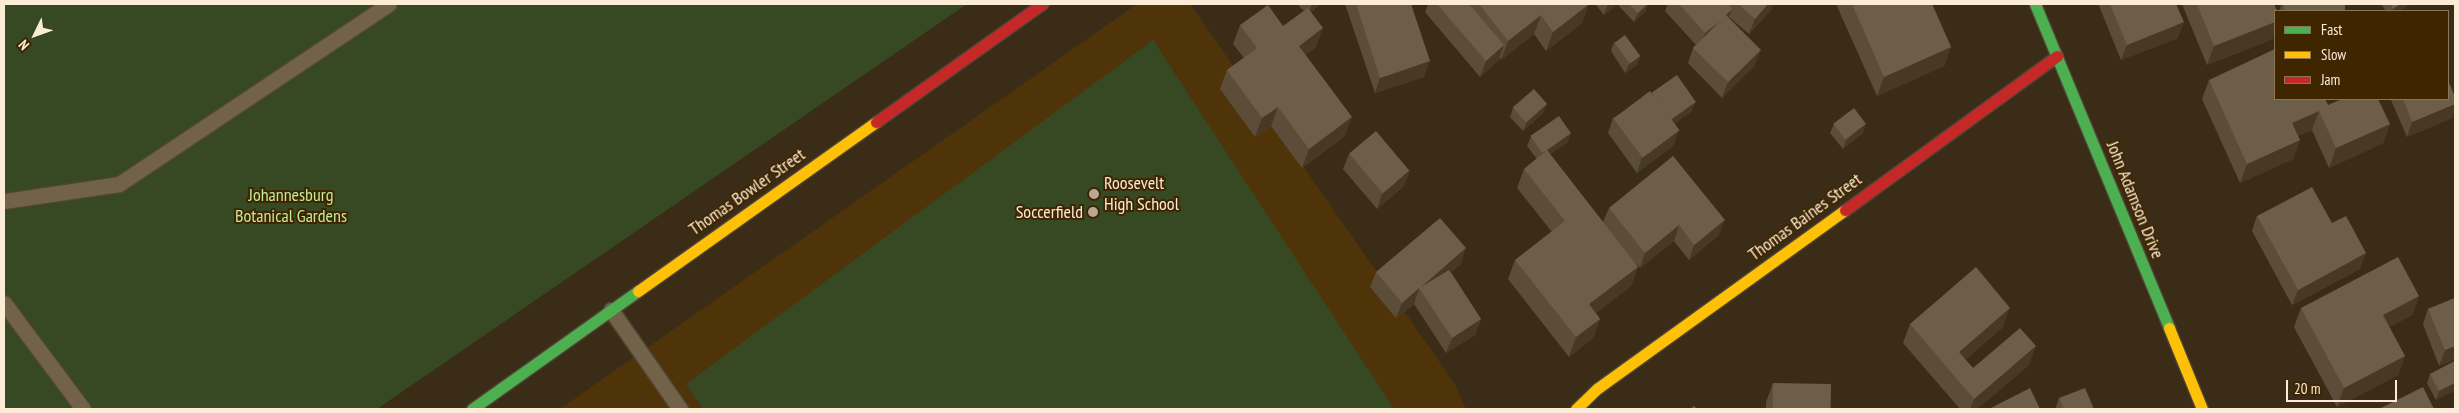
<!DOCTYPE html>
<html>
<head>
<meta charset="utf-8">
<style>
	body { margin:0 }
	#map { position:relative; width:2459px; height:413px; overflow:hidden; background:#3b2c17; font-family:"PT Sans Narrow",sans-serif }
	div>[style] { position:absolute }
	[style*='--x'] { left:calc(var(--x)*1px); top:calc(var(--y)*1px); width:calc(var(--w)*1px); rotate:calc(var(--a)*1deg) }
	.built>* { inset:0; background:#4f3409 }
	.green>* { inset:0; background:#374923 }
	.roads { filter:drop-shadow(1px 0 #504536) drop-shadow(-1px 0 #504536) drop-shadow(0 1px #504536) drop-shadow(0 -1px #504536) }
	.lane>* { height:15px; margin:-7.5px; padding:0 7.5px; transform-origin:7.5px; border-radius:7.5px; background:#726249 }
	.fast>* { height:11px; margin:-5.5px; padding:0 5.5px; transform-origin:5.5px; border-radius:5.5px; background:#4caf50 }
	.slow>* { height:11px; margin:-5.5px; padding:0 5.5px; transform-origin:5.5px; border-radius:5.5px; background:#ffc107 }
	.jam>* { height:11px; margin:-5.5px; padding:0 5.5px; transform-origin:5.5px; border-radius:5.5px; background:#c62828 }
	.wall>* { inset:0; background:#5b4d38 }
	.shaded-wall>* { inset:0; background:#473924 }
	.building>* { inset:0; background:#6c5e49; transform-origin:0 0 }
	.dots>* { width:14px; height:14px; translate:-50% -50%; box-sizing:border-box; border:2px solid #3f2600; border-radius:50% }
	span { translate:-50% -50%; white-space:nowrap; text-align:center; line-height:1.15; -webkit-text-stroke:4px #3f2600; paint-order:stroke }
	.poi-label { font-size:18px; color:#fbebd7 }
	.left { translate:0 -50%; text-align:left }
	.right { translate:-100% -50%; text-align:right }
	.street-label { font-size:18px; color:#fbebd7 }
	.park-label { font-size:18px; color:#bded9b }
	.frame { position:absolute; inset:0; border:5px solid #fbebd7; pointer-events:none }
	.legend { position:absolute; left:2274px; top:10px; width:175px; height:90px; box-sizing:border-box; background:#3f2600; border:1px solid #8a7556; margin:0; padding:6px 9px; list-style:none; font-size:15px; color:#fbebd7 }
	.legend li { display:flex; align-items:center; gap:10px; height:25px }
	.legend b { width:25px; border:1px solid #8a7556 }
	.north { position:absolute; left:10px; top:10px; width:50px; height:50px; -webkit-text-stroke:4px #3f2600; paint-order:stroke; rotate:228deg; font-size:14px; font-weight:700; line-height:20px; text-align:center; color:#fbebd7 }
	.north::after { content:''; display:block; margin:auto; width:18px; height:22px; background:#fbebd7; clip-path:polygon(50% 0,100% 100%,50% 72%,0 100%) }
	.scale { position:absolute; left:2286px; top:380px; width:111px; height:22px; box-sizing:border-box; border:2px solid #fbebd7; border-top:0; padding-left:6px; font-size:15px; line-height:18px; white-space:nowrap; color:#fbebd7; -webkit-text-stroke:4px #3f2600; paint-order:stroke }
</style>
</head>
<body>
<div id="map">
	<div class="built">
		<i style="clip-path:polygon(1137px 4px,1190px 4px,1455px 384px,1466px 409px,560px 409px)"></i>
	</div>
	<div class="green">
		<i style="clip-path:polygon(4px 4px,967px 4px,377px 409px,4px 409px)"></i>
		<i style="clip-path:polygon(1153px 40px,1394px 409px,703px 409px,686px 384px)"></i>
	</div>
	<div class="roads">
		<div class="lane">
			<i style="--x:4;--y:201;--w:116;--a:-8.4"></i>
			<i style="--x:119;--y:184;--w:324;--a:-33.7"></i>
			<i style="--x:4;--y:303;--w:132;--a:53.3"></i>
			<i style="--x:611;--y:310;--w:121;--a:55.1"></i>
		</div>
		<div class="fast">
			<i style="--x:2035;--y:4;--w:351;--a:67.5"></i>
			<i style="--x:472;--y:409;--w:204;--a:-35.4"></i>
		</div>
		<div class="slow">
			<i style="--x:638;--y:291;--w:292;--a:-35.4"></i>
			<i style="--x:2169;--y:328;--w:87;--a:67.8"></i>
			<i style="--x:1576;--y:409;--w:30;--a:-44"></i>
			<i style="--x:1598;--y:388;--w:304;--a:-35.8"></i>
		</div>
		<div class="jam">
			<i style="--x:876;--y:122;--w:204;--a:-35.4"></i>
			<i style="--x:1845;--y:210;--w:262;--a:-36"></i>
		</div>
	</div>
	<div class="wall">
		<i style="clip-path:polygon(1297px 4px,1320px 4px,1311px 12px,1316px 47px,1305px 55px,1345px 136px,1302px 168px,1271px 126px,1255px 137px,1220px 89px,1227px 70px,1244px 58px,1233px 44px,1240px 25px,1283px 26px,1304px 11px)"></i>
		<i style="clip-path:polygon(1345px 4px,1411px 4px,1424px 77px,1375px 93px)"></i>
		<i style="clip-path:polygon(1428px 4px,1588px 4px,1582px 23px,1546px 51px,1534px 34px,1501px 60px,1500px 57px,1498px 61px,1480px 77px,1425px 12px)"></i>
		<i style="clip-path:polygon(1595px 4px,1648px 4px,1645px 12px,1634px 22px,1617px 4px,1617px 5px,1604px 15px)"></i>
		<i style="clip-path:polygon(1668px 4px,1773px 4px,1771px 10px,1749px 34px,1729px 17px,1729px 18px,1755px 65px,1722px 98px,1688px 63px,1693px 48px,1696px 45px,1665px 11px)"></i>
		<i style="clip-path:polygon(1836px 4px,1932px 4px,1951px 47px,1944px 66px,1877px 96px)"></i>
		<i style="clip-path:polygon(2100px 4px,2176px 4px,2178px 38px,2121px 60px,2099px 6px)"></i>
		<i style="clip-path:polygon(2182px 4px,2274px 4px,2273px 39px,2207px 65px)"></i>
		<i style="clip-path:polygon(2282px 4px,2319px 4px,2348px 11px,2279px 11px)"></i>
		<i style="clip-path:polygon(2381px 4px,2410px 4px,2399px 11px,2386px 11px)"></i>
		<i style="clip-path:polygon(1614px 42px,1640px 56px,1637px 65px,1625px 73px,1611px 51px)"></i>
		<i style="clip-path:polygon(2209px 80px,2328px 105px,2390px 124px,2383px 143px,2329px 168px,2312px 130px,2298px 136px,2300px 140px,2293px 159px,2240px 183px,2202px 99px)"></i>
		<i style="clip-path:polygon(1652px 94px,1692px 111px,1674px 124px,1679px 130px,1673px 146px,1637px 173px,1608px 133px,1613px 118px)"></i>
		<i style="clip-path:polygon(2455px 97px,2455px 109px,2452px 118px,2407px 137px,2391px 100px,2391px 99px,2448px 99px)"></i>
		<i style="clip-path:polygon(1513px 108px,1543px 113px,1523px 131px,1510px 117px)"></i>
		<i style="clip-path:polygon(1834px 124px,1863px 133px,1843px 149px,1830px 133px)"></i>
		<i style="clip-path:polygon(1531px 137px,1568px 142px,1550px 154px,1603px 222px,1609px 208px,1719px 235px,1689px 260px,1674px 241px,1640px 268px,1635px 262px,1638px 267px,1631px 286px,1596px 313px,1600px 319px,1593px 338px,1569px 357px,1508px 279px,1515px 260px,1552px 232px,1517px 188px,1524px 169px,1537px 159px,1527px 146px)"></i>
		<i style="clip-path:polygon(1349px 154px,1404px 186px,1377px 209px,1343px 169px)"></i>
		<i style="clip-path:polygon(2257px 216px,2332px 223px,2360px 269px,2292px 305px,2252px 231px)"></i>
		<i style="clip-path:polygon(1461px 264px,1451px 272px,1481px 319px,1475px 335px,1446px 353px,1414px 304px,1396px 318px,1370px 287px,1376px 272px)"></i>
		<i style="clip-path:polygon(2419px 296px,2412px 315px,2389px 327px,2405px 356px,2398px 375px,2337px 407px,2294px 327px,2301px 308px)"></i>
		<i style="clip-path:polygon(2455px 298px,2455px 359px,2439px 366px,2423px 324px,2428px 309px)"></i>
		<i style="clip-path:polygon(1910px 324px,2003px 327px,1965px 360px,1973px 368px,2029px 365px,1977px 409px,1960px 409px,1903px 343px)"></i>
		<i style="clip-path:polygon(2455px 361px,2436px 400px,2427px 383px,2430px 374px)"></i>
		<i style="clip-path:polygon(1773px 383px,1831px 409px,1766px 409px,1766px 402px)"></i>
		<i style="clip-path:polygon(2059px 398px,2094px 409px,2057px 409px,2056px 407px)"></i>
	</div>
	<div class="shaded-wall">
		<i style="clip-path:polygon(1314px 4px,1320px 4px,1308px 15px,1311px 6px)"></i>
		<i style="clip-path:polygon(1589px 4px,1582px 23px,1546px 51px,1553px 32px)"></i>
		<i style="clip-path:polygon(1610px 4px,1617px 4px,1617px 5px,1604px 15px,1607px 6px)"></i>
		<i style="clip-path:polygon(1648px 4px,1645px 12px,1634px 22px,1638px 13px)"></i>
		<i style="clip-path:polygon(1768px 4px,1773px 4px,1771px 10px,1749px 34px,1755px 19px)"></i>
		<i style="clip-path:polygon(2400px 4px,2410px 4px,2399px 11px,2392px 11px,2393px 9px)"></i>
		<i style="clip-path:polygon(1732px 9px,1727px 24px,1726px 15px)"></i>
		<i style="clip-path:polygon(1541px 15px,1534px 34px,1501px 60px,1508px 41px)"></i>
		<i style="clip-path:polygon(1720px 21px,1699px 49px,1705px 33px)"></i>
		<i style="clip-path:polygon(2184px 22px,2178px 38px,2121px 60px,2127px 45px)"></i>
		<i style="clip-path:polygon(2275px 22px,2275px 34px,2273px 39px,2207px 65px,2214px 46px)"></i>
		<i style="clip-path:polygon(1323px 28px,1316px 47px,1292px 65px,1299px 46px)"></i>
		<i style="clip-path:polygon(1504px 45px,1498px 61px,1480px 77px,1486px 61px)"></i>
		<i style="clip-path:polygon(1951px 47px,1944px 66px,1877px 96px,1884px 77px)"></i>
		<i style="clip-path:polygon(1761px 50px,1755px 65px,1722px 98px,1728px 82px)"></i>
		<i style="clip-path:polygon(1640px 56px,1637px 65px,1625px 73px,1629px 64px)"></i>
		<i style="clip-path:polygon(1430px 61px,1424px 77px,1375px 93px,1380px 78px)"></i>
		<i style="clip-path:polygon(1696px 102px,1692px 111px,1665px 131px,1668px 122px)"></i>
		<i style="clip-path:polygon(1547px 104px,1543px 113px,1523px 131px,1527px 122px)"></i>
		<i style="clip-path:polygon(2455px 104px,2455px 109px,2452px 118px,2407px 137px,2412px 122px)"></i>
		<i style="clip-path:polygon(1278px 107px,1271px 126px,1255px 137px,1262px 118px)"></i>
		<i style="clip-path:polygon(2319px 111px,2312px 130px,2286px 142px,2292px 123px)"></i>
		<i style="clip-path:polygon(1352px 117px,1345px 136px,1302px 168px,1309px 149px)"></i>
		<i style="clip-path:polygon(1866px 124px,1863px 133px,1843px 149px,1846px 140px)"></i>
		<i style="clip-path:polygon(2390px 124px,2383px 143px,2329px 168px,2336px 148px)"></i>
		<i style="clip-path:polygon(1679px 130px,1673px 146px,1637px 173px,1642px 157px)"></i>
		<i style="clip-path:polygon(1571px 133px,1568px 142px,1539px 162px,1542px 153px)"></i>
		<i style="clip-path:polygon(2300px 140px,2293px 159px,2240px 183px,2247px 164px)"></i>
		<i style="clip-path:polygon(1410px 171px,1404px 186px,1377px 209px,1382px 194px)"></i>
		<i style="clip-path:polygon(1725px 220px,1719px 235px,1689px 260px,1694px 245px)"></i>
		<i style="clip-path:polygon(1679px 225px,1674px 241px,1640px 268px,1645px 253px)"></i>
		<i style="clip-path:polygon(1466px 248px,1461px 264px,1424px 295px,1421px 287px)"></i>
		<i style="clip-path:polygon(2366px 253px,2360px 269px,2292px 305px,2298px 290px)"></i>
		<i style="clip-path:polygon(1638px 267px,1631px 286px,1582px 324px,1589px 304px)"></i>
		<i style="clip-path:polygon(1419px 288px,1414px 304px,1396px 318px,1402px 303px)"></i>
		<i style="clip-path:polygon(2419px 296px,2412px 315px,2376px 334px,2383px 315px)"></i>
		<i style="clip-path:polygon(2010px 308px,2003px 327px,1952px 371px,1959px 352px)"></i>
		<i style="clip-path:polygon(1481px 319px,1475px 335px,1446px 353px,1452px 338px)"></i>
		<i style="clip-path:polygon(1600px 319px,1593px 338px,1569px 357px,1576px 337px)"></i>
		<i style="clip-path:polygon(2036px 346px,2029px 365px,1977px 409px,1970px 409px,1974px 399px)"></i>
		<i style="clip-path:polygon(2455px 346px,2455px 359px,2439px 366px,2445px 350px)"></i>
		<i style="clip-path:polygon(2405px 356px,2398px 375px,2337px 407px,2344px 388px)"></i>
		<i style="clip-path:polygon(2455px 383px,2455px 391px,2436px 400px,2439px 391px)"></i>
	</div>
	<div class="building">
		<i style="clip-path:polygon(1356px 4px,1411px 4px,1430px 61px,1380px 78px)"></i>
		<i style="clip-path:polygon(1437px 4px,1469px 4px,1504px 45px,1486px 61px)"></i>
		<i style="clip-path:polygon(1479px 4px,1589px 4px,1553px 32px,1541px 15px,1508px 41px)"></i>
		<i style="clip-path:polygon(1629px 4px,1647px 4px,1638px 13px)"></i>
		<i style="clip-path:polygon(1679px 4px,1728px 4px,1732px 9px,1726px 15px,1761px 50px,1728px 82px,1693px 48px,1720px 21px,1705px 33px)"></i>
		<i style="clip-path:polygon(1738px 4px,1768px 4px,1755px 19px)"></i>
		<i style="clip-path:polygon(1852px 4px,1932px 4px,1951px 47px,1884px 77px)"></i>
		<i style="clip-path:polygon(2110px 4px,2176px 4px,2184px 22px,2127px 45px)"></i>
		<i style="clip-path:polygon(2197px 4px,2274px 4px,2277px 11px,2275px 11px,2275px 22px,2214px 46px)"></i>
		<i style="left:2284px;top:4px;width:61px;height:8px"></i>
		<i style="clip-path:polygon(2390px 4px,2400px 4px,2393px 9px)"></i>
		<i style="clip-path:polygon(1268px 5px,1283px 26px,1308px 8px,1323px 28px,1299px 46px,1352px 117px,1309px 149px,1278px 107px,1262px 118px,1227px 70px,1257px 48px,1240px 25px)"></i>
		<i style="left:1625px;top:35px;width:26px;height:13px;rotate:54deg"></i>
		<i style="clip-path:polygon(2275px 49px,2275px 99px,2325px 99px,2328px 105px,2342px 99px,2378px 99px,2390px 124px,2336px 148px,2319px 111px,2292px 123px,2300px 140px,2247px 164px,2209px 80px)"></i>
		<i style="left:1677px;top:75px;width:33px;height:31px;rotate:55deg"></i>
		<i style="clip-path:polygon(2448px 80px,2455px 97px,2455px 104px,2412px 122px,2403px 99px,2448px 99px)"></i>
		<i style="left:1534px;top:89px;width:20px;height:28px;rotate:49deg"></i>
		<i style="left:1650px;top:91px;width:49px;height:46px;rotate:53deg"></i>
		<i style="left:1854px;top:108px;width:20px;height:26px;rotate:53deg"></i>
		<i style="left:1559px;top:116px;width:21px;height:35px;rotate:55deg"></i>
		<i style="left:1376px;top:131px;width:52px;height:35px;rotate:50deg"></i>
		<i style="clip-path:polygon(1547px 150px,1638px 267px,1589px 304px,1600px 319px,1576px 337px,1515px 260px,1565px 221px,1524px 169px)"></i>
		<i style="clip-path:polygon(1673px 156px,1725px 220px,1694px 245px,1679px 225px,1645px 253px,1609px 208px)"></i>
		<i style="clip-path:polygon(2312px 187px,2332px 223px,2346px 216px,2366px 253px,2298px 290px,2257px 216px)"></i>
		<i style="clip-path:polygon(1440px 218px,1466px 248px,1421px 287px,1449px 270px,1481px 319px,1452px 338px,1419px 288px,1402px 303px,1376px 272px)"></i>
		<i style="clip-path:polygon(2398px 257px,2419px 296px,2383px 315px,2405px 356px,2344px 388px,2301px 308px)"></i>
		<i style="clip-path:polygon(1976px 267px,2010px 308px,1959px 352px,1973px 368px,2020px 328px,2036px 346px,1974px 399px,1910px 324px)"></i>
		<i style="clip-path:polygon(2455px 298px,2455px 346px,2445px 350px,2428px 309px)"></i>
		<i style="clip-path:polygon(2455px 361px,2455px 383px,2439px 391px,2430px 374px)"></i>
		<i style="left:1773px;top:383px;width:58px;height:26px;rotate:1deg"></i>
		<i style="clip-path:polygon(2423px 387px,2434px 409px,2379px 409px)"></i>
		<i style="clip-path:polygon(2030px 388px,2040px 409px,1989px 409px)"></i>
		<i style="clip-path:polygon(2085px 388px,2094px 409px,2064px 409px,2059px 398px)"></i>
		<i style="clip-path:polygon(1694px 406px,1697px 409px,1690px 409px)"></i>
	</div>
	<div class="dots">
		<i style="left:1094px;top:194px;background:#b8a894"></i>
		<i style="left:1093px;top:212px;background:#b8a894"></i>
	</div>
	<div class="poi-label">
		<span class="left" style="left:1104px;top:194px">Roosevelt<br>High School</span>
		<span class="right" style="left:1083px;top:212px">Soccerfield</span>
	</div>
	<div class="street-label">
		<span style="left:747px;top:192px;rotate:-35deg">Thomas Bowler Street</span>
		<span style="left:2135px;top:200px;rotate:68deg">John Adamson Drive</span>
		<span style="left:1805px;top:217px;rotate:-36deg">Thomas Baines Street</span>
	</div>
	<div class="park-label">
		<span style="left:291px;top:206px">Johannesburg<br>Botanical Gardens</span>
	</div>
	<div class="frame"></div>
	<ul class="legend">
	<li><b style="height:6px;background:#4caf50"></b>Fast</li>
	<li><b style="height:6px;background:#ffc107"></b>Slow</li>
	<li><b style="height:6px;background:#c62828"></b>Jam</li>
	</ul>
	<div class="north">N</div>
	<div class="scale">20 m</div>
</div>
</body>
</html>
